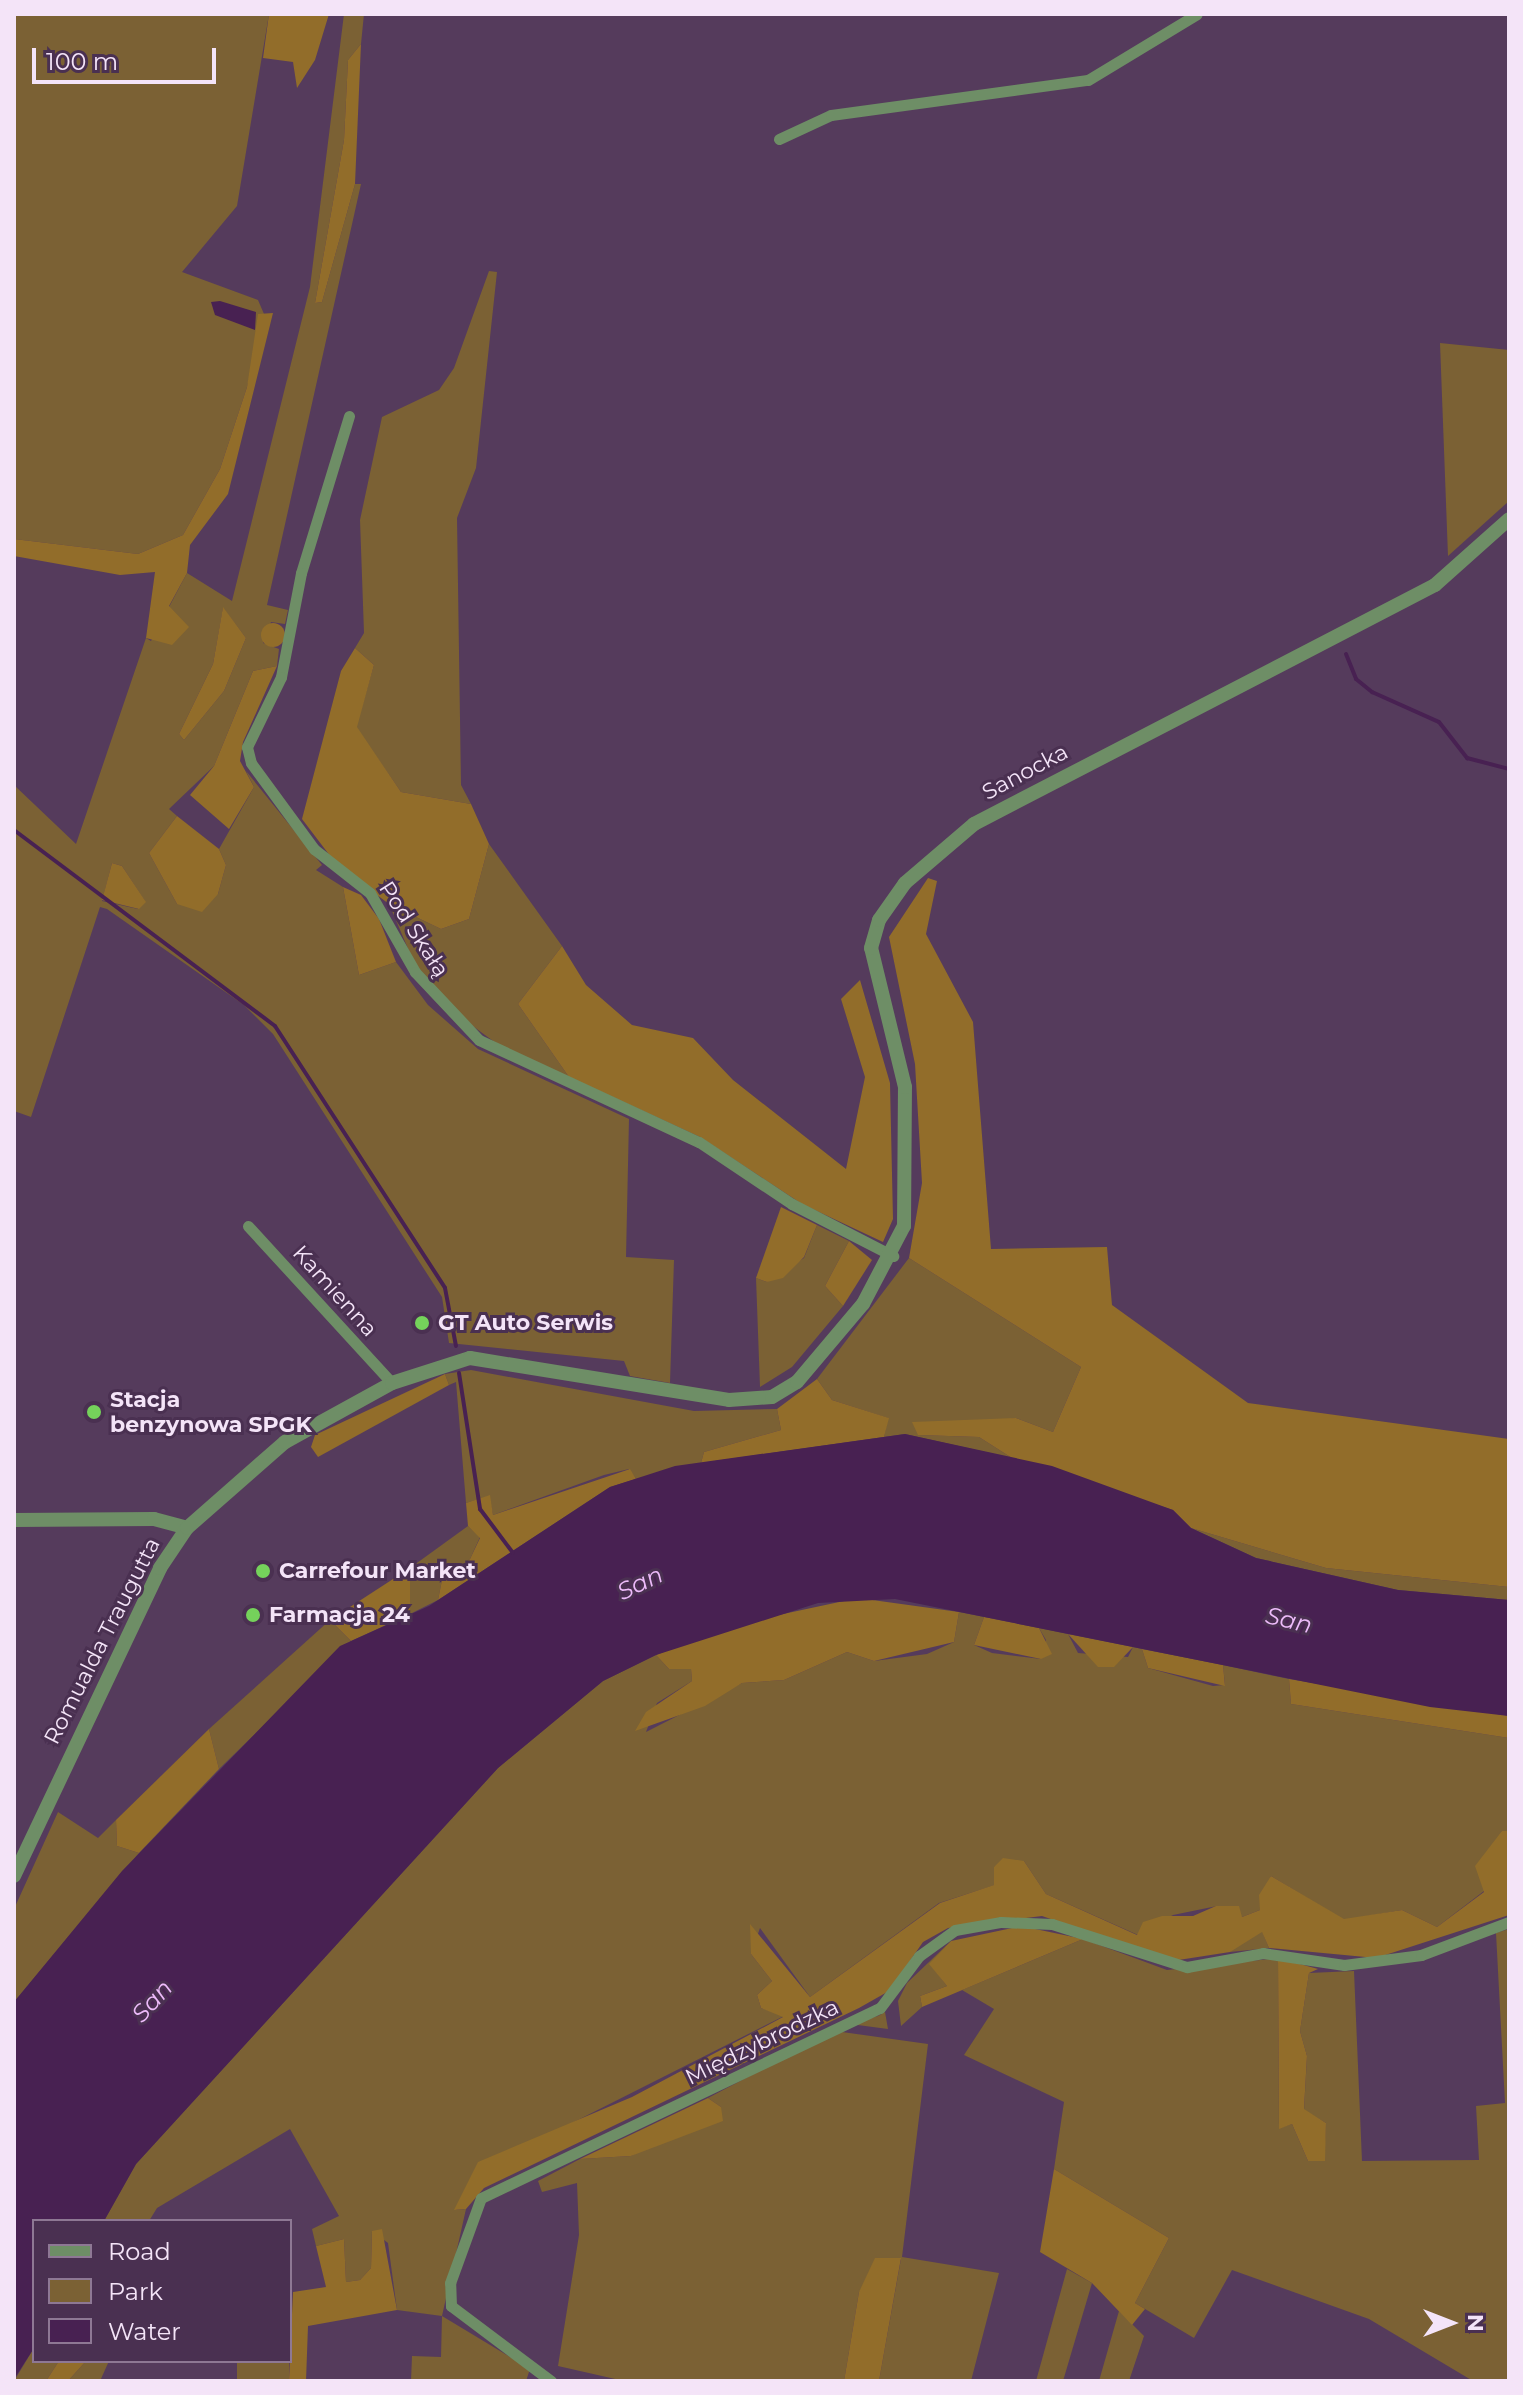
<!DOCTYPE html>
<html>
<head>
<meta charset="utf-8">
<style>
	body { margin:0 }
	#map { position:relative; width:1523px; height:2395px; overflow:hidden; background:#553b5c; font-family:Montserrat,sans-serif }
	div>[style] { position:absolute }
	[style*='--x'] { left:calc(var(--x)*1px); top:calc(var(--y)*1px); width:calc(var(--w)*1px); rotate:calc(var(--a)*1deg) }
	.green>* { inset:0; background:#7b6134; transform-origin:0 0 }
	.forest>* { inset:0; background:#926d2a }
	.round { border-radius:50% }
	.water>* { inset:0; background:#482152 }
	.stream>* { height:4px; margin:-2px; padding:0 2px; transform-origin:2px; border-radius:2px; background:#482152 }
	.minor>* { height:11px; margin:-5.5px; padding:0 5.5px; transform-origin:5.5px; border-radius:5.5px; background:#6e8e66 }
	.tertiary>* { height:14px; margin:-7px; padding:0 7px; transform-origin:7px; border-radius:7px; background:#6e8e66 }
	.dots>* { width:22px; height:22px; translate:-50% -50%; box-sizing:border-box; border:4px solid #4a3051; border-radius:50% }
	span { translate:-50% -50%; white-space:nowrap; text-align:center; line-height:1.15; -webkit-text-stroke:6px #4a3051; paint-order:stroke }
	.street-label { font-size:22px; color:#f4e4f8 }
	.poi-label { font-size:22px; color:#f4e4f8; font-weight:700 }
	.left { translate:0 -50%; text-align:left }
	.water-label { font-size:24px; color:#edbbfa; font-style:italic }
	.frame { position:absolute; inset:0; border:16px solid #f4e4f8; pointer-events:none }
	.legend { position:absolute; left:32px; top:2219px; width:260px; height:144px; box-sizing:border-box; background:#4a3051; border:2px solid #8e7894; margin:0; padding:10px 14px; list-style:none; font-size:24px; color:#f4e4f8 }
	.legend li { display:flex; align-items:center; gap:16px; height:40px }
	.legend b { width:40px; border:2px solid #8e7894 }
	.north { position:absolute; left:1411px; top:2283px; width:80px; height:80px; -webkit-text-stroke:6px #4a3051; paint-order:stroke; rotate:90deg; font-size:22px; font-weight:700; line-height:32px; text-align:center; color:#f4e4f8 }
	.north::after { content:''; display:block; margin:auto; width:28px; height:36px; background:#f4e4f8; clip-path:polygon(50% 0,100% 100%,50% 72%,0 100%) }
	.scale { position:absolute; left:32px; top:48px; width:184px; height:36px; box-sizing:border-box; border:4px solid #f4e4f8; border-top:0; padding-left:10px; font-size:24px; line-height:28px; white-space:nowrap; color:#f4e4f8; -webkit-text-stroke:6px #4a3051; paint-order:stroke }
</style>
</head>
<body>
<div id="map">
	<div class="green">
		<i style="clip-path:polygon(14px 14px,269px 14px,237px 206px,182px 272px,258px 300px,264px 314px,247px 387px,220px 469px,183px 535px,138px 554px,14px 539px)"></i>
		<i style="clip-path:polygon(evenodd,344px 14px,364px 14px,361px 44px,348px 60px,344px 140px,315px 303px,322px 302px,355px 184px,361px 184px,267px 605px,288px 610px,285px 624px,271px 622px,263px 643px,279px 649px,277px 666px,253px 671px,214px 766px,169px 809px,177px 816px,149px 853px,177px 904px,218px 894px,226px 865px,219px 849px,254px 787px,246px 771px,322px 865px,316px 870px,343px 887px,359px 975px,396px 962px,428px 1005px,478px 1049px,629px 1119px,626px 1257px,674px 1260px,670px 1383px,630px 1376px,624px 1361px,449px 1343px,442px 1297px,273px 1034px,244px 1005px,107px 909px,100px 907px,31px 1117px,14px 1111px,14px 785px,76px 844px,146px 638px,151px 641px,187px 573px,232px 601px,310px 287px,344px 14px,223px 608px,246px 638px,224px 691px,184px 740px,179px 734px,213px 664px,223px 608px,344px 14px,112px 863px,122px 866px,145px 901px,138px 909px,102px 901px,112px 863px)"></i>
		<i style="clip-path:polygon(489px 271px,497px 272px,476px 468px,457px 518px,461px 785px,471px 804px,401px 792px,356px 727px,374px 665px,355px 648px,364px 633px,360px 520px,382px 417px,439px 390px,454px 368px)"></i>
		<i style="clip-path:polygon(1440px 343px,1509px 350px,1509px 501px,1448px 556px)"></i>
		<i style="clip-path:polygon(489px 844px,562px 946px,518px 1004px,569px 1077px,504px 1049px,470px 1024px,415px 965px,389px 904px,441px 929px,469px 919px)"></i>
		<i style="clip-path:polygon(817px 1225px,849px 1241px,825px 1286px,843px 1306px,792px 1367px,760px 1387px,756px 1278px,767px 1282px,804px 1258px)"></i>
		<i style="clip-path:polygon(909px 1258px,1081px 1367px,1053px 1432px,1016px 1418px,919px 1435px,979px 1437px,1012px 1458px,905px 1434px,884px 1437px,888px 1418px,832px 1400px,817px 1379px)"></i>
		<i style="clip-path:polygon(471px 1370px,694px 1411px,777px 1409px,781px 1430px,704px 1452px,701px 1463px,636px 1479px,629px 1469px,604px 1475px,493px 1515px,489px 1496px,466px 1503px,456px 1382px,449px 1385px,445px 1374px)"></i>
		<i style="clip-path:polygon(468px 1526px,480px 1537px,470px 1559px,442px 1580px,438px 1600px,410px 1614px,410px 1568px)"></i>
		<i style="clip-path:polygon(1191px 1528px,1326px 1568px,1509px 1587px,1509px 1600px,1398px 1590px,1256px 1558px)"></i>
		<i style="clip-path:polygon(959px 1612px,984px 1617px,974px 1645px,992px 1653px,1041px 1659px,1046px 1640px,1039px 1628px,1068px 1634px,1078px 1653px,1128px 1657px,1133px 1647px,1142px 1649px,1148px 1668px,1213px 1686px,1225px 1685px,1223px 1665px,1289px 1679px,1291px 1704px,1509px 1738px,1509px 1831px,1502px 1831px,1484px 1891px,1437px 1927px,1402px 1910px,1344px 1920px,1271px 1876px,1260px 1910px,1242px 1917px,1217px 1906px,1173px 1915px,1138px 1935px,1046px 1894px,1024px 1861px,994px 1867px,995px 1885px,939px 1903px,810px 1997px,760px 1928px,751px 1954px,772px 1981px,757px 1995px,761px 2008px,784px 2016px,558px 2130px,455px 2210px,466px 2209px,442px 2316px,530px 2369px,526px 2381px,411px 2381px,412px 2356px,441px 2357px,442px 2316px,397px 2310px,388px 2243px,372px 2231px,371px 2268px,360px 2280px,346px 2282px,344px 2239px,316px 2246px,312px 2229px,339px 2216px,290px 2129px,157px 2208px,149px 2221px,104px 2221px,136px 2164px,498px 1768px,603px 1681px,656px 1655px,669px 1669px,691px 1669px,692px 1681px,657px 1703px,646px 1732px,742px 1683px,784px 1680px,847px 1652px,874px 1661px,927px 1654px,954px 1642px)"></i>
		<i style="clip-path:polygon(330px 1620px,351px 1641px,219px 1769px,209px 1729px)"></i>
		<i style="clip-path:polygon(58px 1812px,98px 1838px,116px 1820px,117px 1846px,139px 1853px,14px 2002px,14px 1909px)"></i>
		<i style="clip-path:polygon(1509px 1929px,1509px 2381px,1473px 2381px,1369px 2319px,1232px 2270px,1194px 2338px,1135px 2303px,1169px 2238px,1054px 2169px,1064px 2102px,964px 2055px,994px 2009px,962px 1990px,1083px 1939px,1167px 1970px,1278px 1958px,1279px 2128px,1292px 2124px,1308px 2161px,1324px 2161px,1326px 2123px,1304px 2110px,1307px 2056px,1300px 2031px,1309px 1973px,1354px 1971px,1362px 2161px,1479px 2160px,1476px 2106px,1505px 2103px,1496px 1933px)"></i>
		<i style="clip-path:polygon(1262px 1931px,1269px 1948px,1230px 1952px,1242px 1941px)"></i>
		<i style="clip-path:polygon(951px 1941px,930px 1964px,947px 1986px,920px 1996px,922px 2007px,901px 2026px,898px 2001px,907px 1983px)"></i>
		<i style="clip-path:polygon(885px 2012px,888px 2029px,850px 2024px,878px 2016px)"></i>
		<i style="clip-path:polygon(835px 2031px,928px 2044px,902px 2257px,999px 2273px,971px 2381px,879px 2381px,901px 2259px,859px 2292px,844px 2381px,624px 2381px,558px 2366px,579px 2235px,577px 2183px,542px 2192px,538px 2181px,580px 2159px,631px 2156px,721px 2107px,708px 2098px)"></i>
		<i style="clip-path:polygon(1067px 2269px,1092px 2283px,1063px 2381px,1036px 2381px)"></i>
		<i style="clip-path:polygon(1119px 2311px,1144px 2336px,1129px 2381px,1099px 2381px)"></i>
		<i style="clip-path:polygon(34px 2348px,34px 2361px,59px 2361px,46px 2381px,14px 2381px)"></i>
		<i style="clip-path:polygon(86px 2361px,109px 2361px,100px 2381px,68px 2381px)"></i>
		<i style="left:237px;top:2361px;width:52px;height:20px"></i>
	</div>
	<div class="forest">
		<i style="clip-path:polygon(269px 14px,329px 14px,315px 60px,297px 88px,293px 62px,263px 58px)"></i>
		<i style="clip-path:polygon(361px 44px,355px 184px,322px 302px,315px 303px,344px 140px,348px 60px)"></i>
		<i style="clip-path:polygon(273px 313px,228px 494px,190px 545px,187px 573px,169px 606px,189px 627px,172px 645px,146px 638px,155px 572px,120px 575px,14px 556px,14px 539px,138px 554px,183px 535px,220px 469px,247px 387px,258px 314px)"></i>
		<i style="clip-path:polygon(223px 607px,246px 638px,224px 691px,184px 740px,179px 734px,213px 664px)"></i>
		<i class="round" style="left:261px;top:623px;width:24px;height:24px"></i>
		<i style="clip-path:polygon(355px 648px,374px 665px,357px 727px,401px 792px,471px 804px,489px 844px,469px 919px,441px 929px,389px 904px,337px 865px,302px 819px,341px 671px)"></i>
		<i style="clip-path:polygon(277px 666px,243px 742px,240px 761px,254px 787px,229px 829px,190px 795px,214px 766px,253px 671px)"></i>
		<i style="clip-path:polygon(177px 816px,219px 849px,226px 865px,218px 894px,202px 912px,177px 904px,149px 853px)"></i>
		<i style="clip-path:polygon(112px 863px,122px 866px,146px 902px,139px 909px,102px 900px)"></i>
		<i style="clip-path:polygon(928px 878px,937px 881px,926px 934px,973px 1022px,991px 1249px,1107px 1247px,1112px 1305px,1248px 1403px,1509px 1439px,1509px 1587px,1326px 1568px,1191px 1528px,1173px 1510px,1012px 1458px,979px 1437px,918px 1435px,912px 1422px,1016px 1418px,1053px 1432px,1081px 1367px,909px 1258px,922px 1183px,915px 1064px,889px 937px)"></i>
		<i style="clip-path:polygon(343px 887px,361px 895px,379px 919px,396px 962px,359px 975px)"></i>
		<i style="clip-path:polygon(562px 946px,586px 985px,632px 1025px,693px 1038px,733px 1080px,846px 1169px,865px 1077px,841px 999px,860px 980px,890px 1083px,893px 1219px,883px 1242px,802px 1204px,700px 1137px,569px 1077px,518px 1004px)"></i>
		<i style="clip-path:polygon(781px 1207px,817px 1225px,804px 1257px,783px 1278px,767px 1282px,756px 1278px)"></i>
		<i style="clip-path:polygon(849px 1241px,872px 1260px,843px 1306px,825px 1286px)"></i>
		<i style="clip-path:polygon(445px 1374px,449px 1385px,318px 1457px,311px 1447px,315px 1435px)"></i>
		<i style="clip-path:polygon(817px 1379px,832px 1400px,889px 1418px,884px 1437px,701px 1463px,704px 1452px,781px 1430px,777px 1409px)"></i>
		<i style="clip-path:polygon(630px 1469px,636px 1479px,610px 1487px,438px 1600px,442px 1580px,470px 1559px,480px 1538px,468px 1526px,466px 1503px,490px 1495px,493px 1515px)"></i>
		<i style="clip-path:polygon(410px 1568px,410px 1614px,351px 1641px,330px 1620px)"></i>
		<i style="clip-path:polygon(858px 1598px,959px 1612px,954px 1642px,874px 1661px,847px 1652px,784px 1680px,742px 1683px,705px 1706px,635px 1731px,646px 1712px,692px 1681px,691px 1669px,669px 1669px,656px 1655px,731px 1625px)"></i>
		<i style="clip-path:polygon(984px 1617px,1039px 1628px,1052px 1654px,1041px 1659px,974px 1645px)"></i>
		<i style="clip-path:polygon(1068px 1634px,1133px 1647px,1114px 1667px,1098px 1667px)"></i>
		<i style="clip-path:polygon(1142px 1649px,1223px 1665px,1225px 1686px,1148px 1668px)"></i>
		<i style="clip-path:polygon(1289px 1679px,1509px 1716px,1509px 1738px,1291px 1704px)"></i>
		<i style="clip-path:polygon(209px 1729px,219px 1769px,139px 1853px,117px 1846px,116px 1820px)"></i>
		<i style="clip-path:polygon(1502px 1831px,1509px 1831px,1509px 1915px,1376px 1958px,1269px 1948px,1262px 1932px,1230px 1952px,1172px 1961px,1042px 1916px,948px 1928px,923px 1942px,889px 1991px,859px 2008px,484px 2188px,466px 2209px,454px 2210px,478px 2162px,632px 2097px,783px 2017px,761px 2008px,757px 1995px,772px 1981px,751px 1954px,750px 1924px,810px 1997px,940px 1903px,994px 1885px,994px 1867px,1003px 1858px,1024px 1861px,1046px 1894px,1137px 1935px,1143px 1922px,1162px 1916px,1193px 1916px,1216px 1906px,1239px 1906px,1242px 1917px,1260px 1910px,1259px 1895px,1271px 1876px,1344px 1919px,1402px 1910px,1437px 1927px,1484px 1892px,1475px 1866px)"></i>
		<i style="clip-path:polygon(1021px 1926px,1083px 1939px,922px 2007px,920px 1996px,947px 1986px,929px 1964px,951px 1941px)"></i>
		<i style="clip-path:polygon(1278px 1958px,1318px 1969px,1309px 1973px,1300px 2031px,1307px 2056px,1304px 2109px,1326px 2123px,1325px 2161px,1308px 2161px,1292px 2124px,1279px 2129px)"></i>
		<i style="clip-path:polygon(708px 2098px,721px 2107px,723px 2121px,631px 2156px,580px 2159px)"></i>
		<i style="clip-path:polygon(1054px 2169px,1169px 2238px,1135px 2303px,1145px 2309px,1132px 2325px,1092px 2283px,1040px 2252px)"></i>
		<i style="clip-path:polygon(382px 2229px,397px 2310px,308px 2326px,306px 2381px,289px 2381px,293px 2292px,326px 2287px,316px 2246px,344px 2239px,346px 2282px,360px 2280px,371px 2268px,372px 2231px)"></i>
		<i style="clip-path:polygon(875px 2258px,901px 2258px,879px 2381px,844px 2381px,859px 2292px)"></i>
		<i style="clip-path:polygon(59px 2361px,86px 2361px,68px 2381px,46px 2381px)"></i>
	</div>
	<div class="water">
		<i style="clip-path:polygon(220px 301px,256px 312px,255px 330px,215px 315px,211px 302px)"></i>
		<i style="clip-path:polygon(905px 1434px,1052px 1466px,1173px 1510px,1191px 1528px,1256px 1558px,1398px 1590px,1509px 1600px,1509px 1716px,1430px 1707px,895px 1599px,818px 1603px,656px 1655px,603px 1681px,498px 1768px,136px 2164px,104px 2221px,34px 2221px,34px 2348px,14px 2379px,14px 2002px,122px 1871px,340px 1646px,429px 1606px,610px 1487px,675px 1466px)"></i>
	</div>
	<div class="stream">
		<i style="--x:1346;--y:654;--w:27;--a:68"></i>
		<i style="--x:1356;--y:679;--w:21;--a:39"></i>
		<i style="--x:1372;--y:692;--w:73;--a:24.1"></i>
		<i style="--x:1439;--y:722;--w:46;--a:52.1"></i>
		<i style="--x:1467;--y:758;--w:43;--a:14.7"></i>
		<i style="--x:14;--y:830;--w:326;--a:36.9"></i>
		<i style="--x:275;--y:1026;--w:312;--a:57"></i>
		<i style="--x:445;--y:1288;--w:59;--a:79.3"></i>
		<i style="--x:459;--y:1373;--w:138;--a:81.2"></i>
		<i style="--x:480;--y:1509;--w:55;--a:53.1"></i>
	</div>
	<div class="minor">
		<i style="--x:779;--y:139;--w:57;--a:-24.8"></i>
		<i style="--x:831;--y:115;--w:259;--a:-7.8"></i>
		<i style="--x:1088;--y:80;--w:127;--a:-31.2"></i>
		<i style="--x:349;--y:416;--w:164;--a:107"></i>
		<i style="--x:301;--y:573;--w:106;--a:100.9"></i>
		<i style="--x:281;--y:677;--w:78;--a:115.9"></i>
		<i style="--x:247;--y:747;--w:16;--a:76"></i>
		<i style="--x:251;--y:763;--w:107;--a:53.8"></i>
		<i style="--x:314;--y:849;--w:71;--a:38.2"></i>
		<i style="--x:370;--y:893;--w:91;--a:60.3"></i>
		<i style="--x:415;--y:972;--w:93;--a:46.7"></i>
		<i style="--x:479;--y:1040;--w:242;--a:24.9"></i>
		<i style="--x:699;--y:1142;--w:112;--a:33.7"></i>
		<i style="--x:792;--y:1204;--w:114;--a:27.2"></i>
		<i style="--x:248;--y:1226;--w:213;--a:47.5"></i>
		<i style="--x:551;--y:2381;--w:125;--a:-143.1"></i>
		<i style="--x:451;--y:2306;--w:23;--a:-92"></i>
		<i style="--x:450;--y:2283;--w:90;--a:-70"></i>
		<i style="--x:481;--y:2198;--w:442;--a:-25.5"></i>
		<i style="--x:880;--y:2008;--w:65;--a:-53.1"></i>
		<i style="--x:919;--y:1956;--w:44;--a:-35.8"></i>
		<i style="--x:955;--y:1930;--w:47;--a:-9.9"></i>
		<i style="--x:1001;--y:1922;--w:51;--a:2.2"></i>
		<i style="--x:1052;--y:1924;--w:142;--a:17.7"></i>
		<i style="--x:1187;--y:1967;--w:77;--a:-10.4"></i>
		<i style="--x:1263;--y:1953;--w:82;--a:8.4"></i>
		<i style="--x:1344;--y:1965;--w:78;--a:-7.4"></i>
		<i style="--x:1421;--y:1955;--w:94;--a:-20.6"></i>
	</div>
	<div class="tertiary">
		<i style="--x:14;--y:1520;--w:140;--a:-0.4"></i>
		<i style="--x:154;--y:1519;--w:34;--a:15"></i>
		<i style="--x:14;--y:1876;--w:341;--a:-64.6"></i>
		<i style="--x:160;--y:1568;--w:48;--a:-56"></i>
		<i style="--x:187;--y:1528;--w:130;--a:-41.3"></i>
		<i style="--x:285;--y:1442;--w:122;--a:-28.9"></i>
		<i style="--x:392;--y:1383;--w:82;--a:-17.8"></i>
		<i style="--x:470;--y:1358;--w:262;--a:9.2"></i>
		<i style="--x:729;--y:1400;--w:43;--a:-4"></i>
		<i style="--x:772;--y:1397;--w:29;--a:-31"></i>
		<i style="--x:797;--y:1382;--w:102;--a:-49.8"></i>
		<i style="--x:863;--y:1304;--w:88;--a:-62.3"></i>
		<i style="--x:904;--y:1226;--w:139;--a:-89.6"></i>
		<i style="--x:905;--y:1087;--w:143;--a:-103.7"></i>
		<i style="--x:871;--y:948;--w:29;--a:-74"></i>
		<i style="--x:879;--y:920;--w:45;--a:-54.9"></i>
		<i style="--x:905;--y:883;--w:91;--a:-40.5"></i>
		<i style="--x:974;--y:824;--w:519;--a:-27.4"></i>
		<i style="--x:1435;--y:585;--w:99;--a:-41.7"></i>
	</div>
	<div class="dots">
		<i style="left:422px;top:1323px;background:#75d25b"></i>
		<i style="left:94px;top:1412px;background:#75d25b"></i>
		<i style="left:263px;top:1571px;background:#75d25b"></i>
		<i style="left:253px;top:1615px;background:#75d25b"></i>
	</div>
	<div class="street-label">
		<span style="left:1025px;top:772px;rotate:-28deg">Sanocka</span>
		<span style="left:414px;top:929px;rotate:57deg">Pod Skałą</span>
		<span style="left:335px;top:1291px;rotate:48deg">Kamienna</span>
		<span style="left:102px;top:1641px;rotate:-63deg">Romualda Traugutta</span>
		<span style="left:762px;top:2042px;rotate:-26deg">Międzybrodzka</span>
	</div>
	<div class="poi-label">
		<span class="left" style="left:438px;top:1323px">GT Auto Serwis</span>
		<span class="left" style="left:110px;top:1412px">Stacja<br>benzynowa SPGK</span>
		<span class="left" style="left:279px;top:1571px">Carrefour Market</span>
		<span class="left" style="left:269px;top:1615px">Farmacja 24</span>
	</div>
	<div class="water-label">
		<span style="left:640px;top:1583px;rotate:-26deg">San</span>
		<span style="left:1289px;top:1620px;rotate:13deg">San</span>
		<span style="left:152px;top:2001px;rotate:-48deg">San</span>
	</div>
	<div class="frame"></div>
	<ul class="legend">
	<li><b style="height:10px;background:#6e8e66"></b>Road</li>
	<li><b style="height:22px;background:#7b6134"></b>Park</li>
	<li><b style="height:22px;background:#482152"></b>Water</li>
	</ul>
	<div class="north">N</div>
	<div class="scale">100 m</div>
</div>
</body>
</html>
